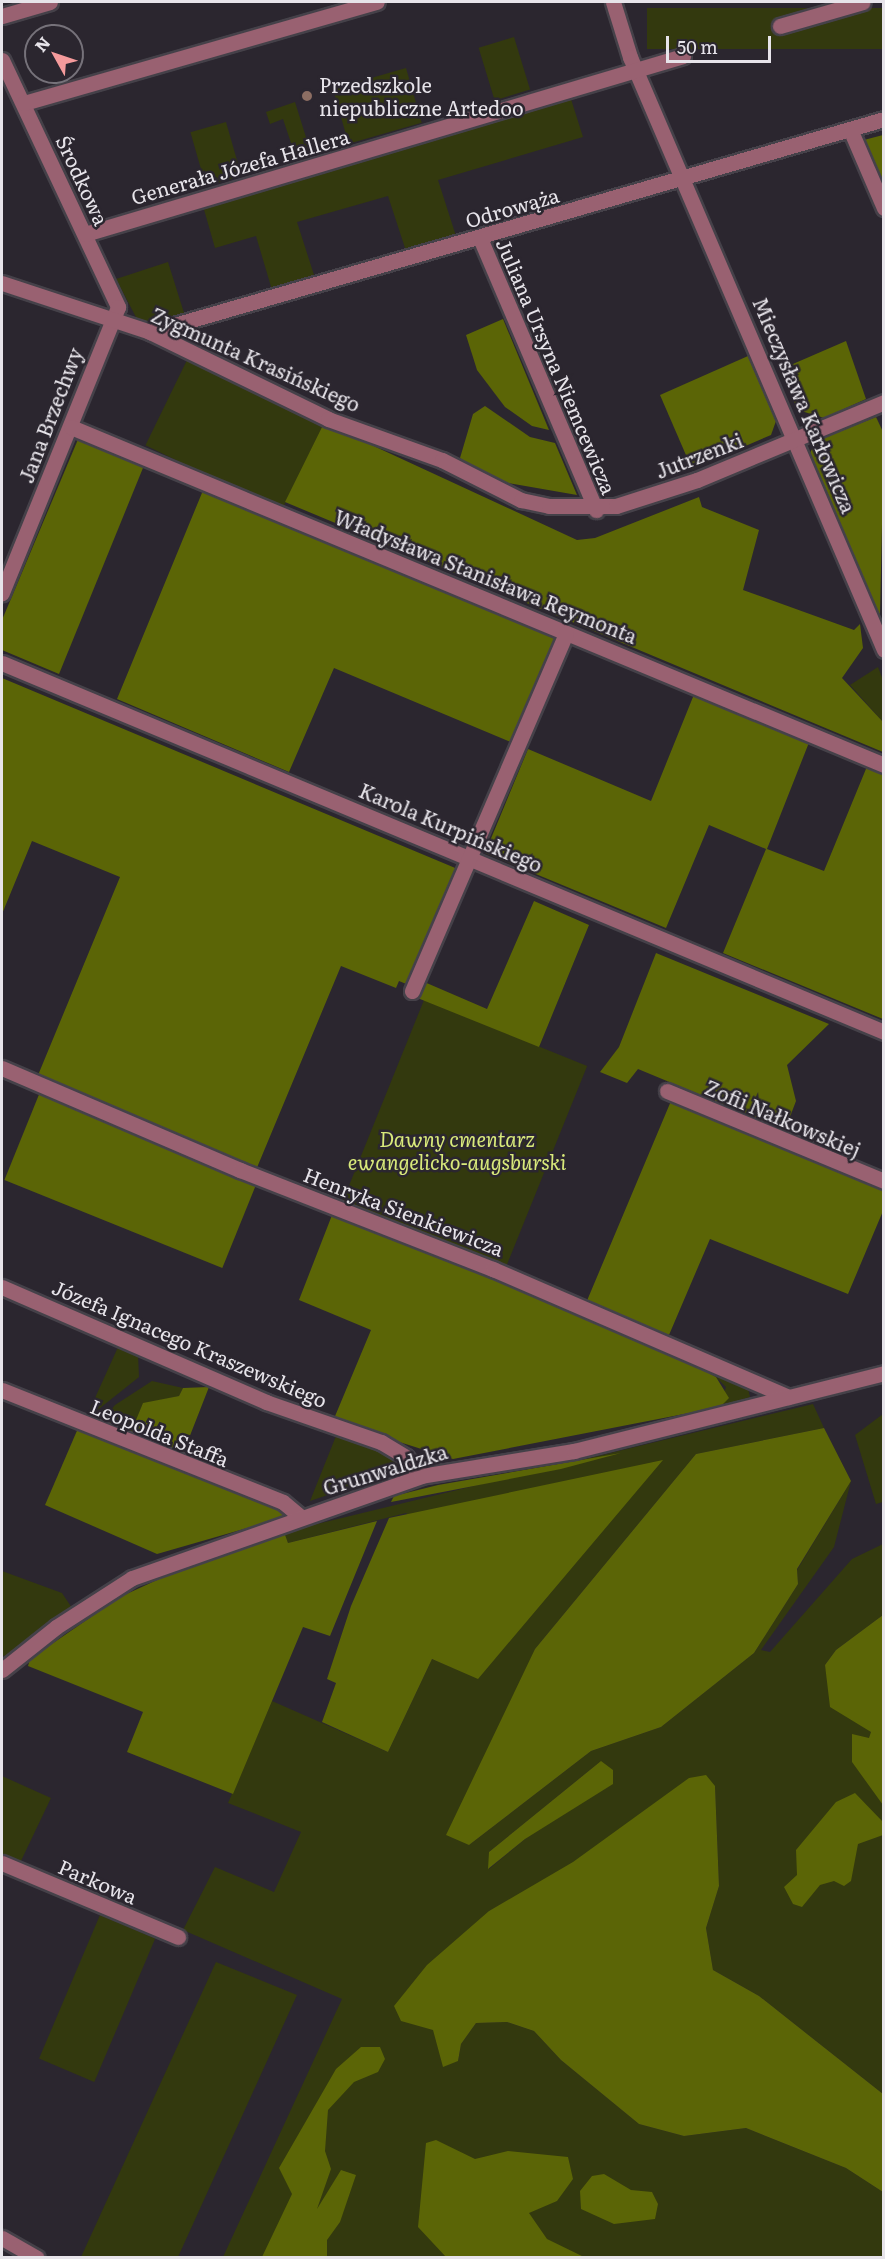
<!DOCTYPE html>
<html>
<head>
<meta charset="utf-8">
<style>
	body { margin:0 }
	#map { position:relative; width:885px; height:2259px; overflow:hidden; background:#2b262f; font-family:Literata,serif }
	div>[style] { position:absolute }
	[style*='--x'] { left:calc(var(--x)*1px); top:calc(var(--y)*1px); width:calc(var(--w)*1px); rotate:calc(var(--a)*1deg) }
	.green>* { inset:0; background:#33390e; transform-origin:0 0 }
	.forest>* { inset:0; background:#5b6506; transform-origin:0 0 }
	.roads { filter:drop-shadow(2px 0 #454149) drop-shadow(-2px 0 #454149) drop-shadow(0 2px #454149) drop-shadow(0 -2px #454149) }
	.minor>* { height:15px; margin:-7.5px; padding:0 7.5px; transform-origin:7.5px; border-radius:7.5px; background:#996171 }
	.dots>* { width:16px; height:16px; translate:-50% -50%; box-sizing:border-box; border:3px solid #2b262f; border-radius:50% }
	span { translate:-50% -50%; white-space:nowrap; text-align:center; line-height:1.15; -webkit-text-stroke:5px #2b262f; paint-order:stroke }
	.poi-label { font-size:20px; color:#e7e4ea }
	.left { translate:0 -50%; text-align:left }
	.street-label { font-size:20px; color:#e7e4ea }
	.park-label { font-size:20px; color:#d9ea7b; font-style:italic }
	.frame { position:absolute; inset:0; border:3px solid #e7e4ea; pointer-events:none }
	.north { position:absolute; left:24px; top:24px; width:60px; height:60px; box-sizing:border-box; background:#2b262f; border:2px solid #76727a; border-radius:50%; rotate:310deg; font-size:16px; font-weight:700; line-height:24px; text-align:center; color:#e7e4ea }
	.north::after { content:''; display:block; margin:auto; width:21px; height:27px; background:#f59b9c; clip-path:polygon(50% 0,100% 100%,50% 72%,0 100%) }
	.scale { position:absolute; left:666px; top:36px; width:105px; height:27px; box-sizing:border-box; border:3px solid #e7e4ea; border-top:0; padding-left:8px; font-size:18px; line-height:21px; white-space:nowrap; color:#e7e4ea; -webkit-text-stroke:4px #2b262f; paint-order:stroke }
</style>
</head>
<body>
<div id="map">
	<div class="green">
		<i style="left:883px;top:8px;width:41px;height:236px;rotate:90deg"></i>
		<i style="left:514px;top:37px;width:55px;height:37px;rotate:73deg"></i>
		<i style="left:406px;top:68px;width:57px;height:76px;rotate:74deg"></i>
		<i style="clip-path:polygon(570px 96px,583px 137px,438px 180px,456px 236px,406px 251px,388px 196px,297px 222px,315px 278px,272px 290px,256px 236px,215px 248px,203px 206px)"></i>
		<i style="clip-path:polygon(295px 102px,310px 150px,295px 155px,283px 119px,270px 124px,266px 112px)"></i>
		<i style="left:226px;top:122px;width:56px;height:37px;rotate:74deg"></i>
		<i style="clip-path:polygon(168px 262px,185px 316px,162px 324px,138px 321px,116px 279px)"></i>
		<i style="left:188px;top:358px;width:151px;height:97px;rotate:26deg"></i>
		<i style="clip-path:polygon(878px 667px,883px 680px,883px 722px,850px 685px)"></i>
		<i style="left:424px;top:1000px;width:176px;height:220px;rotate:22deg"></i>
		<i style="clip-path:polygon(119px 1345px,138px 1354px,139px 1377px,85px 1420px)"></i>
		<i style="clip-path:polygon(716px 1377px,747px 1384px,750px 1397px,720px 1407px,726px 1387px)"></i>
		<i style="clip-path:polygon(152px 1381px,183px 1388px,179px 1396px,143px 1404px,129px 1437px,110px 1427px,107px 1415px,115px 1405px)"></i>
		<i style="clip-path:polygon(evenodd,813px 1404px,824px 1428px,696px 1454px,535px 1649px,469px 1845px,591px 1751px,661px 1727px,754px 1653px,798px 1584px,797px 1570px,851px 1481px,834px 1547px,761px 1650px,770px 1652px,852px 1559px,883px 1544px,883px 1615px,836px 1650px,825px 1665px,832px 1698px,871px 1732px,877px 1793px,883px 1805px,883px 2094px,759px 1996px,713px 1970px,706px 1928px,719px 1886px,715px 1786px,489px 1911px,433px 2030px,458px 2061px,461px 2044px,476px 2023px,507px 2022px,534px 2031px,561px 2060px,639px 2124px,684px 2136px,746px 2128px,846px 2168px,883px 2192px,883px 2257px,223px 2257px,342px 1999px,183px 1930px,215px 1867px,274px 1892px,301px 1832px,228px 1803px,272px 1701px,388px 1752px,432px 1659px,478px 1678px,522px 1621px,406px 1513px,288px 1543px,284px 1532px,813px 1404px,601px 1761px,525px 1839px,489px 1869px,489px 1852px,601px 1761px)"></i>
		<i style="clip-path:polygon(883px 1414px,883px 1502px,876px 1504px,855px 1435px)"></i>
		<i style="clip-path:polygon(336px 1436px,401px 1458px,401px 1470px,310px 1501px)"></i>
		<i style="clip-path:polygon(2px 1571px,62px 1593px,72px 1608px,7px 1657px,2px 1655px)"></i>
		<i style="clip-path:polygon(2px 1776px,51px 1798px,20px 1863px,2px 1855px)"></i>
		<i style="left:100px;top:1915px;width:60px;height:156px;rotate:23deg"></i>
		<i style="clip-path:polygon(216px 1962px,297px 1995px,178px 2257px,81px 2257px)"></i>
	</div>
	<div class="forest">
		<i style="clip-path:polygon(883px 135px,883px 197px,860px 141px)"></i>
		<i style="clip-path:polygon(503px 319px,549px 430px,532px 426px,505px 407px,477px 370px,466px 335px)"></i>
		<i style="clip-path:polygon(846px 341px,866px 399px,824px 418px,798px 410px,779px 370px)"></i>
		<i style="clip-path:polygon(748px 356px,776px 421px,771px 435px,692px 469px,660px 395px)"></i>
		<i style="clip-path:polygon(485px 406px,530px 437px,555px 443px,577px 495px,491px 480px,460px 458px,473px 414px)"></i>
		<i style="clip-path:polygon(876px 417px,884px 434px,880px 614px,873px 610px,810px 453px,816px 441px)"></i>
		<i style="clip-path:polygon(324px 423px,577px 540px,595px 538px,699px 497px,702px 507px,759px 530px,743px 590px,854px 630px,860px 624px,863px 648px,842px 678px,883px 722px,883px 752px,285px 502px)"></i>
		<i style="clip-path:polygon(79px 437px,145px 463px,59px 674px,2px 650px,2px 620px)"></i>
		<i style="clip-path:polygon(204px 488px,557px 635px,513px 743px,334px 668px,289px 772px,117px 699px)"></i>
		<i style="clip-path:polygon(2px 678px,460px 870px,411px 986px,399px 981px,396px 988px,341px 966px,256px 1170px,36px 1080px,120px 877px,32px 841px,2px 914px)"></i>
		<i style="clip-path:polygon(695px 692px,810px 740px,767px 849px,824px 871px,868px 764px,883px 770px,883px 1019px,723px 953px,766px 849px,709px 825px,666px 928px,485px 853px,528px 749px,651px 801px)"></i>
		<i style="clip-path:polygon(534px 901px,589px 925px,539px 1047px,415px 997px,422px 981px,487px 1009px)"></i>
		<i style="clip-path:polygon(656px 953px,829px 1024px,787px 1065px,796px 1101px,785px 1130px,638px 1069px,627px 1083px,600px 1072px,619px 1047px)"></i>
		<i style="left:40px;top:1092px;width:235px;height:95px;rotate:22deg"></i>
		<i style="clip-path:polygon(671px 1101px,883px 1187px,883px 1211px,848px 1294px,710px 1239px,669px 1335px,586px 1303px)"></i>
		<i style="clip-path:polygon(334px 1210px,670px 1352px,716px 1377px,729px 1398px,720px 1407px,453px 1459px,333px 1421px,371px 1330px,299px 1300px)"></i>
		<i style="clip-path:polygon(209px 1387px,182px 1456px,129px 1437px,143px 1403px,179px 1396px,183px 1388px)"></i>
		<i style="clip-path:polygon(79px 1426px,275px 1506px,284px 1512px,282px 1518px,157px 1554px,45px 1505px)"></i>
		<i style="clip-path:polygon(824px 1428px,851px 1481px,797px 1569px,798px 1584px,754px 1653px,661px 1727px,591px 1751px,469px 1845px,446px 1835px,535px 1649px,696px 1454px)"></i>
		<i style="clip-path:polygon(621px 1453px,561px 1469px,391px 1502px,394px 1496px,438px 1485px)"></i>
		<i style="clip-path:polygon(663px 1460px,478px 1679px,432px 1659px,388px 1752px,322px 1722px,336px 1683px,327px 1679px,351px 1606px,389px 1518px)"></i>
		<i style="clip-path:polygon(377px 1521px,330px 1636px,303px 1627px,233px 1794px,127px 1752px,143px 1712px,28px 1666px,30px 1659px,120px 1597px,194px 1563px,284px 1532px,288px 1543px)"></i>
		<i style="clip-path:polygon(883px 1615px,884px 1615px,883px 1805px,852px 1762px,852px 1734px,869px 1738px,871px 1732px,830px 1707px,825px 1665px,836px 1650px)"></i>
		<i style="clip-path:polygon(601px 1761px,613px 1770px,613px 1784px,525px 1839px,488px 1869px,489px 1852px)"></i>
		<i style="clip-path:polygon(706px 1775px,715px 1786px,719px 1886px,706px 1928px,713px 1970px,759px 1996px,883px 2094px,883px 2192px,846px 2168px,746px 2128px,684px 2136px,639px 2124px,561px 2060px,534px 2031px,507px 2022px,476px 2023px,461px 2044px,458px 2061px,443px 2067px,433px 2030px,401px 2021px,394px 2006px,427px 1965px,489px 1911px,573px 1862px,689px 1778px)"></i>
		<i style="clip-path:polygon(855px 1793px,883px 1822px,883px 1835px,858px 1844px,851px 1881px,844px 1886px,834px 1881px,820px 1885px,802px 1907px,793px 1904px,784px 1887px,797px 1875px,796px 1850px,836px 1802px)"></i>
		<i style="clip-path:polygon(361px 2047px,380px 2047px,385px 2059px,378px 2072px,354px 2082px,328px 2110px,325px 2151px,331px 2169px,317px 2209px,341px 2170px,356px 2175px,340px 2222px,327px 2240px,327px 2257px,262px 2257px,292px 2194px,279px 2168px,336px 2069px)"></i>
		<i style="clip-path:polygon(436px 2140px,475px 2159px,508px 2151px,568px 2157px,573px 2179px,557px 2201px,529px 2213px,547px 2239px,584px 2257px,446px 2257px,418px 2227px,426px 2143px)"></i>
		<i style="clip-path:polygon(604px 2174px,631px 2190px,652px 2192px,658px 2204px,655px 2219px,614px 2224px,581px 2209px,580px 2191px,592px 2176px)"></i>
	</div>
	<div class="roads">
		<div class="minor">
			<i style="--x:613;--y:2;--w:58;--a:72.8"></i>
			<i style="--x:630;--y:57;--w:645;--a:66.81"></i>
			<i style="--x:2;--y:16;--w:50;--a:-16.3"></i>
			<i style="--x:780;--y:26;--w:86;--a:-16.1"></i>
			<i style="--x:2;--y:60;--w:273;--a:64.8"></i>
			<i style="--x:118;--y:307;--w:309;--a:112.1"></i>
			<i style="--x:24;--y:103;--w:367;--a:-16"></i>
			<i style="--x:850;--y:129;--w:86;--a:66.7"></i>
			<i style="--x:85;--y:234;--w:624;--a:-16.58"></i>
			<i style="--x:480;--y:238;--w:296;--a:66.9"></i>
			<i style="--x:2;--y:283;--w:156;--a:18.3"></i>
			<i style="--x:150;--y:332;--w:198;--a:26"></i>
			<i style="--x:328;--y:419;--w:121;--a:19.8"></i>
			<i style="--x:442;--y:460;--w:89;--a:26.9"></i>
			<i style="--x:521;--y:500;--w:29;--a:12"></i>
			<i style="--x:549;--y:506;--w:67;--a:0"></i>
			<i style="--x:616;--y:506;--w:85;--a:-17.8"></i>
			<i style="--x:697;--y:480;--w:203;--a:-22.6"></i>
			<i style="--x:150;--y:332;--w:764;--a:-16.18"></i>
			<i style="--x:71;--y:427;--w:880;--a:22.57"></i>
			<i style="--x:2;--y:663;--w:956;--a:22.7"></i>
			<i style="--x:412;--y:991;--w:389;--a:-66.7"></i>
			<i style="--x:2;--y:1068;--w:259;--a:23.2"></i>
			<i style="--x:240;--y:1170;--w:272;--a:21.4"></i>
			<i style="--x:493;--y:1269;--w:322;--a:23.4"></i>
			<i style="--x:667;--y:1091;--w:235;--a:22.5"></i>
			<i style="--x:2;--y:1287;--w:288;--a:23.5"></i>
			<i style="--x:266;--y:1402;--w:122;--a:19.2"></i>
			<i style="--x:381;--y:1442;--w:29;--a:31"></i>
			<i style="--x:406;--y:1457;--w:24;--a:52"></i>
			<i style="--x:2;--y:1390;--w:302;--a:21.7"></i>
			<i style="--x:283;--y:1502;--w:23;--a:40"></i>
			<i style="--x:2;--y:1670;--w:69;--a:-38.5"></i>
			<i style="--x:56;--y:1627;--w:90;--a:-32.8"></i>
			<i style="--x:132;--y:1578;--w:306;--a:-19.4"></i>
			<i style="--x:421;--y:1476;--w:155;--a:-9.3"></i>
			<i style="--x:574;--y:1451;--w:320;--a:-14.1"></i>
			<i style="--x:2;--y:1863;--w:191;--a:22.8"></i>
			<i style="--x:2;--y:2238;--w:40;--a:29.7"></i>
		</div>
	</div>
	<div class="dots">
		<i style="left:307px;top:96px;background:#8d6e63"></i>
	</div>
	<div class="poi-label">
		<span class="left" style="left:319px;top:96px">Przedszkole<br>niepubliczne Artedoo</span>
	</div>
	<div class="street-label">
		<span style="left:240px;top:166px;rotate:-16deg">Generała Józefa Hallera</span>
		<span style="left:83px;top:180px;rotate:65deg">Środkowa</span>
		<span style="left:512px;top:207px;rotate:-16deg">Odrowąża</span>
		<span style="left:256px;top:359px;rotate:24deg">Zygmunta Krasińskiego</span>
		<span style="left:557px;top:366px;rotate:67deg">Juliana Ursyna Niemcewicza</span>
		<span style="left:805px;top:405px;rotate:67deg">Mieczysława Karłowicza</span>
		<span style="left:50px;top:415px;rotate:-69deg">Jana Brzechwy</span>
		<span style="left:699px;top:455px;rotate:-21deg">Jutrzenki</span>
		<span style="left:486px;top:576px;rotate:22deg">Władysława Stanisława Reymonta</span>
		<span style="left:451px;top:827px;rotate:23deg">Karola Kurpińskiego</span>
		<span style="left:783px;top:1118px;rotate:23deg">Zofii Nałkowskiej</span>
		<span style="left:404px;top:1211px;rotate:21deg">Henryka Sienkiewicza</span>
		<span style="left:190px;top:1343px;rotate:23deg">Józefa Ignacego Kraszewskiego</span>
		<span style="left:160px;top:1432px;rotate:22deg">Leopolda Staffa</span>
		<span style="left:385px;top:1469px;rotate:-17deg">Grunwaldzka</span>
		<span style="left:98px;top:1881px;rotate:23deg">Parkowa</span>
	</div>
	<div class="park-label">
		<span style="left:457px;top:1150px">Dawny cmentarz<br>ewangelicko-augsburski</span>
	</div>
	<div class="frame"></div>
	<div class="north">N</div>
	<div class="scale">50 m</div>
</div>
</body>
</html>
